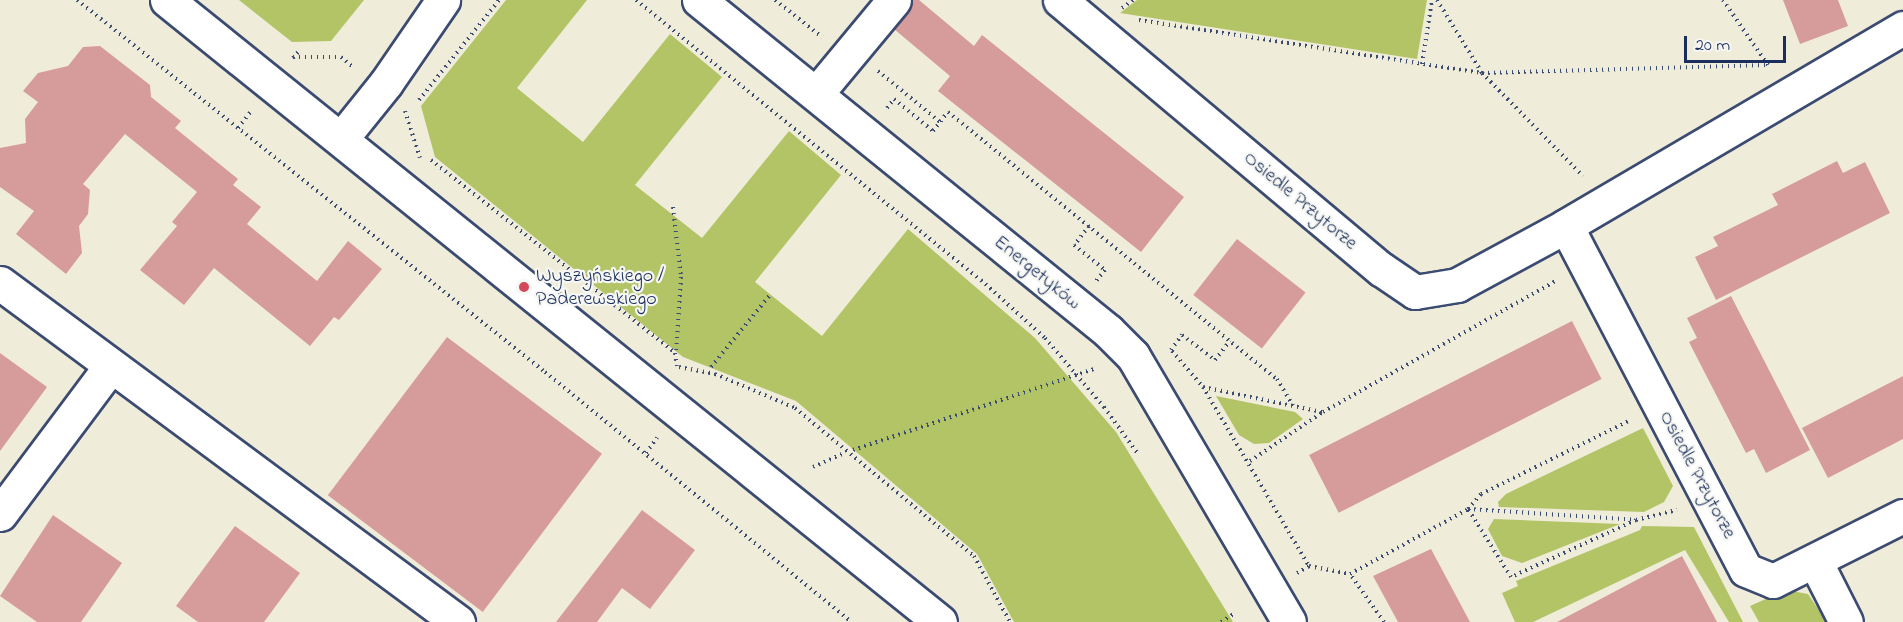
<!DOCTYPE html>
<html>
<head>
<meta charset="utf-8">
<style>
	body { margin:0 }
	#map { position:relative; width:1903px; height:622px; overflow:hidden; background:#f0ecda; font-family:"Indie Flower",sans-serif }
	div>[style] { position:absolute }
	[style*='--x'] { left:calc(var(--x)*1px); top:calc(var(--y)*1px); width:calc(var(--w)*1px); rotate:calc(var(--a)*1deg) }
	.green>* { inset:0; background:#b3c467 }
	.building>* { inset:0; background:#d69c9b; transform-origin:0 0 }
	.path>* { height:4px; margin-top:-2px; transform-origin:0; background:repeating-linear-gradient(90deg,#3b4b71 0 1.5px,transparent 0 6px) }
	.roads { filter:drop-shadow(2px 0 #3b4b71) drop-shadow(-2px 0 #3b4b71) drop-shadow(0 2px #3b4b71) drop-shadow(0 -2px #3b4b71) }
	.minor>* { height:33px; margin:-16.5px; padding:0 16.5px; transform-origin:16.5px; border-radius:16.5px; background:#fff }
	.dots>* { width:16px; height:16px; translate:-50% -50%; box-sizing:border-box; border:3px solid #f6f6f2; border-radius:50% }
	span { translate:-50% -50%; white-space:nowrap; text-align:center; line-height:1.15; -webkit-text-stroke:4.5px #f6f6f2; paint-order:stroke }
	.street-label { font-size:20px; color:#1b2f5e }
	.poi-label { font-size:20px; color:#1b2f5e }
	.left { translate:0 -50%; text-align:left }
	.scale { position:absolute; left:1684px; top:36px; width:102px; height:27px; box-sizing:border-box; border:3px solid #1b2f5e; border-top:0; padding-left:8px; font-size:18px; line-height:21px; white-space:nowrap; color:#1b2f5e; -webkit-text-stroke:4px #f6f6f2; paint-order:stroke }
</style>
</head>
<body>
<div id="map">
	<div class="green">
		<i style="clip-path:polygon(239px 0,364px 0,331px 41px,292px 42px)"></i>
		<i style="clip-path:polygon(506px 0,587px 0,517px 88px,583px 142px,670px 34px,722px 77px,635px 185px,702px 238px,789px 131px,841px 175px,755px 282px,822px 336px,908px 229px,1035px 338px,1116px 432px,1233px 622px,1014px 622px,977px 554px,796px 401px,683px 357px,435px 157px,421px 106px)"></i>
		<i style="clip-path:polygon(1137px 0,1427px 0,1417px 59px,1120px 13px)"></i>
		<i style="clip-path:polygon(1216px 396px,1295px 412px,1303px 419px,1269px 443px,1254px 444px,1239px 435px)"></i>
		<i style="clip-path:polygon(1643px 428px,1673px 486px,1664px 502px,1644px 512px,1499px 507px,1498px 502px,1506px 494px)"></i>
		<i style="clip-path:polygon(1494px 519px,1620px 524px,1522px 563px,1502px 556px,1488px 529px)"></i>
		<i style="clip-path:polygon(1642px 526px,1694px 527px,1743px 622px,1729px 622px,1685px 550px,1533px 622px,1515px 622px,1502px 593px,1518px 586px,1516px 581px,1640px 530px)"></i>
		<i style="clip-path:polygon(1786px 590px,1808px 594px,1827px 622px,1759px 622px,1750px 606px)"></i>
	</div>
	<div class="building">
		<i style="clip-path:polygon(912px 0,919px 0,974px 46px,982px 35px,1184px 197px,1141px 252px,938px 91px,950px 76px,894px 29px,909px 11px)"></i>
		<i style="clip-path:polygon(1783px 0,1838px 0,1848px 26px,1800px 44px)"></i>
		<i style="clip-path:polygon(100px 46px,150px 85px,151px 97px,181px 121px,175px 128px,238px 179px,233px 185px,261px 207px,247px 224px,317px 281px,348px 241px,382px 269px,339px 320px,334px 317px,310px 346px,214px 268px,184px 305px,140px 270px,177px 226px,172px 222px,197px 192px,125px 134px,83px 184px,90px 190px,88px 214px,79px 226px,82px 253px,66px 274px,16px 234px,34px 211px,0 187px,0 148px,26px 143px,25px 119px,38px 102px,23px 91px,38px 73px,68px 66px,83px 47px)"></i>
		<i style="clip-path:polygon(1837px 161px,1843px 173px,1865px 162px,1890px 213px,1716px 300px,1695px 257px,1718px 246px,1713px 237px,1778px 205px,1772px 194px)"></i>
		<i style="left:1237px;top:239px;width:87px;height:71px;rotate:38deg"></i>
		<i style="clip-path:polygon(1731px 296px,1810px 450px,1766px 473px,1754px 449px,1746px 453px,1689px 342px,1697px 338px,1687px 318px)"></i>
		<i style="left:1572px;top:321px;width:65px;height:295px;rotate:63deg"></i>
		<i style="left:447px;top:337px;width:194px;height:198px;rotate:37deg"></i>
		<i style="clip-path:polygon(0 353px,47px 387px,0 451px)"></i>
		<i style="clip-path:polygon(1903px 376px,1903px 439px,1828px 478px,1802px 428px)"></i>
		<i style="clip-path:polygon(642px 510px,695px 550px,650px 609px,622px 588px,597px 622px,556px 622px)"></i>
		<i style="clip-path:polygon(53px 515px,122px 563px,81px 622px,37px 622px,0 596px)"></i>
		<i style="clip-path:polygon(235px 526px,300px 573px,264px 622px,198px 622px,176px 606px)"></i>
		<i style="clip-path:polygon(1431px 549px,1470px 622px,1398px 622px,1373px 576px)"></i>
		<i style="clip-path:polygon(1682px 556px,1717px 622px,1557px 622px)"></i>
	</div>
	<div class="path">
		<i style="--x:77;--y:0;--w:598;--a:38.48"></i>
		<i style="--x:545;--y:372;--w:396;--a:39.2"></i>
		<i style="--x:636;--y:0;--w:444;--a:39.1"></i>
		<i style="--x:981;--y:280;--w:86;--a:42.2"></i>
		<i style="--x:1045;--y:338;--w:91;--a:49.5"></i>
		<i style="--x:1104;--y:407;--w:58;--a:54.1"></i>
		<i style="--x:775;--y:0;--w:60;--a:38.2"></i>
		<i style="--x:1437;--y:0;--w:86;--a:58.3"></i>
		<i style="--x:1482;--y:73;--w:144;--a:45.6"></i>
		<i style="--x:1122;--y:8;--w:14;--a:-36"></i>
		<i style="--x:1139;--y:20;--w:347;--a:8.8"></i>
		<i style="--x:1482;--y:73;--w:286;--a:-1.6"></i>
		<i style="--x:1768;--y:65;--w:79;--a:-124.7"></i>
		<i style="--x:293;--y:57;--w:48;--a:0"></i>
		<i style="--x:341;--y:57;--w:17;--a:40"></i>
		<i style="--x:293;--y:58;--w:8;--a:-50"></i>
		<i style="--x:1422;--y:64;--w:65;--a:-81.1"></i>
		<i style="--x:878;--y:71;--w:80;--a:39.4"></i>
		<i style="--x:419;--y:100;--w:128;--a:-51.3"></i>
		<i style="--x:887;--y:108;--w:11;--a:-52"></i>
		<i style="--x:894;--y:99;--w:50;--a:39.4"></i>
		<i style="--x:933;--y:131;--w:24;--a:-52"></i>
		<i style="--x:948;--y:112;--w:424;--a:39.1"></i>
		<i style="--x:1277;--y:379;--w:31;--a:59"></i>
		<i style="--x:405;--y:111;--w:49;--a:72.3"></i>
		<i style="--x:238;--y:128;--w:23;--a:-52"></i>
		<i style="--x:431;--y:160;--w:311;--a:38.3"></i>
		<i style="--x:675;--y:353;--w:13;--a:81"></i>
		<i style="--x:673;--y:207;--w:70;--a:83.5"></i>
		<i style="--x:681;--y:277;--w:76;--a:93.8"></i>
		<i style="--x:1089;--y:226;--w:24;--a:128"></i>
		<i style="--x:1074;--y:245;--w:40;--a:39"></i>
		<i style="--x:1105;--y:270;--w:14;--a:129"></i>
		<i style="--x:1171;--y:350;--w:19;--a:-54"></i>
		<i style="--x:1182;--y:335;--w:41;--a:37.1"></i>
		<i style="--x:1215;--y:360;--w:24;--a:-52"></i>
		<i style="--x:1172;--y:351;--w:48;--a:49.3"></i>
		<i style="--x:1203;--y:387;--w:208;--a:59.4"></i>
		<i style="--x:679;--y:367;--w:37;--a:11"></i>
		<i style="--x:715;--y:374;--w:87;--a:23"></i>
		<i style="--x:795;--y:408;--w:232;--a:39.6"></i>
		<i style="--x:974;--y:556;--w:75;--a:61.4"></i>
		<i style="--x:711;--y:367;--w:93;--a:-50.7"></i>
		<i style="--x:1203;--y:387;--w:122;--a:11.9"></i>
		<i style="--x:853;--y:450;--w:257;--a:-18.6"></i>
		<i style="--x:646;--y:453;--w:19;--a:-54"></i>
		<i style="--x:1250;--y:461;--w:88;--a:-33.9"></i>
		<i style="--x:1323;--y:412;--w:269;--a:-29.4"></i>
		<i style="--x:813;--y:467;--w:34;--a:-24"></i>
		<i style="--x:1636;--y:520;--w:137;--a:155.5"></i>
		<i style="--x:1511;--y:577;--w:80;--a:-122.3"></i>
		<i style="--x:1468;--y:509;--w:168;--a:3.7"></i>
		<i style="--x:1636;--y:520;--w:42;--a:-13.7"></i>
		<i style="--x:1297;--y:573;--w:14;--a:-30"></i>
		<i style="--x:1309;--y:566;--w:42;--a:11"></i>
		<i style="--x:1221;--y:622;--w:15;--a:-32"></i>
		<i style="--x:1384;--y:622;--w:59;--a:-125.3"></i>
		<i style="--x:1350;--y:574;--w:135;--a:-28.8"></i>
		<i style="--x:1468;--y:509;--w:20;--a:-49"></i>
		<i style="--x:1481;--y:494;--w:167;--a:-26.3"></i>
	</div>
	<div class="roads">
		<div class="minor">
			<i style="--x:167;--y:0;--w:992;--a:38.82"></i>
			<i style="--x:699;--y:0;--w:526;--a:38.98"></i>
			<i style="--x:1108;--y:331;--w:35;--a:45"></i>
			<i style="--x:1133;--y:356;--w:308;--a:59.6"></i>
			<i style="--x:1060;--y:0;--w:419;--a:40"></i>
			<i style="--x:1381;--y:269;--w:41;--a:34.1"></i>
			<i style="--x:1415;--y:292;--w:43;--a:-9.5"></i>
			<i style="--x:1457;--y:285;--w:124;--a:-28.4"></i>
			<i style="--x:1903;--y:28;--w:391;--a:149.6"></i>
			<i style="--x:1566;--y:226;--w:388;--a:62.4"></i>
			<i style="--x:1746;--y:570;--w:29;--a:22"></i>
			<i style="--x:1773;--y:581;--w:145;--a:-26.6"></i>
			<i style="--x:816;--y:94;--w:122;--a:-50.3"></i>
			<i style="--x:341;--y:139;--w:72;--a:-51.2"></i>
			<i style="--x:386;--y:83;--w:101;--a:-55.5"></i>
			<i style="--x:0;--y:283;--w:570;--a:36.51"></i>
			<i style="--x:0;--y:514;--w:184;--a:-53.2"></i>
			<i style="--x:1815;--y:561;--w:68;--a:63.1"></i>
		</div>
	</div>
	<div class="dots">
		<i style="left:524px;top:287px;background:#d1495b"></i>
	</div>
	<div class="street-label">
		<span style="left:1300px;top:201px;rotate:40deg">Osiedle Przytorze</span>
		<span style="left:1037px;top:273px;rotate:39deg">Energetyków</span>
		<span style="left:1697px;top:475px;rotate:62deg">Osiedle Przytorze</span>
	</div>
	<div class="poi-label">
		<span class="left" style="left:536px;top:288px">Wyszyńskiego /<br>Paderewskiego</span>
	</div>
	<div class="scale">20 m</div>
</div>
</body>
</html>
